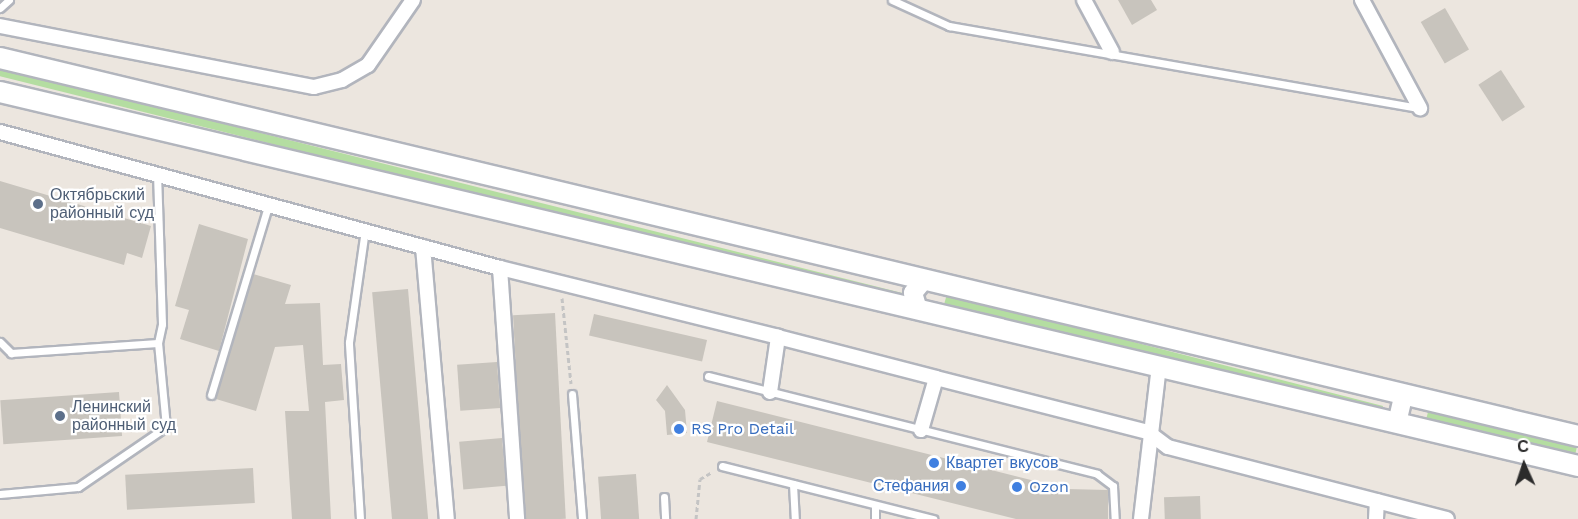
<!DOCTYPE html>
<html>
<head>
<meta charset="utf-8">
<style>
	body { margin:0 }
	#map { position:relative; width:1578px; height:519px; overflow:hidden; background:#ece6df; font-family:"Work Sans",sans-serif }
	div>[style] { position:absolute }
	[style*='--x'] { left:calc(var(--x)*1px); top:calc(var(--y)*1px); width:calc(var(--w)*1px); rotate:calc(var(--a)*1deg) }
	.green>* { inset:0; background:#b4dda1; transform-origin:0 0 }
	.building>* { inset:0; background:#c8c4bd; transform-origin:0 0 }
	.path>* { height:3px; margin-top:-1.5px; transform-origin:0; background:repeating-linear-gradient(90deg,#c4c4c4 0 4.5px,transparent 0 7.5px) }
	.roads { filter:drop-shadow(2px 0 #b2b5bd) drop-shadow(-2px 0 #b2b5bd) drop-shadow(0 2px #b2b5bd) drop-shadow(0 -2px #b2b5bd) }
	.service>* { height:7px; margin:-3.5px; padding:0 3.5px; transform-origin:3.5px; border-radius:3.5px; background:#fff }
	.minor>* { height:14px; margin:-7px; padding:0 7px; transform-origin:7px; border-radius:7px; background:#fff }
	.tertiary>* { height:18px; margin:-9px; padding:0 9px; transform-origin:9px; border-radius:9px; background:#fff }
	.secondary>* { height:20px; margin:-10px; padding:0 10px; transform-origin:10px; border-radius:10px; background:#fff }
	.dots>* { width:16px; height:16px; translate:-50% -50%; box-sizing:border-box; border:3px solid #fff; border-radius:50% }
	span { translate:-50% -50%; white-space:nowrap; text-align:center; line-height:1.15; -webkit-text-stroke:4.5px #fff; paint-order:stroke }
	.service-label { font-size:16px; color:#4e5e75 }
	.left { translate:0 -50%; text-align:left }
	.shop-label { font-size:16px; color:#366cbe }
	.right { translate:-100% -50%; text-align:right }
	.north { position:absolute; left:1494px; top:435px; width:60px; height:60px; -webkit-text-stroke:4px #fff; paint-order:stroke; rotate:357deg; font-size:16px; font-weight:700; line-height:24px; text-align:center; color:#2b2b2b }
	.north::after { content:''; display:block; margin:auto; width:21px; height:27px; background:#2b2b2b; clip-path:polygon(50% 0,100% 100%,50% 72%,0 100%) }
</style>
</head>
<body>
<div id="map">
	<div class="green">
		<i style="left:0;top:68px;width:933px;height:8px;rotate:14deg"></i>
		<i style="clip-path:polygon(947px 294px,1383px 406px,1381px 414px,943px 308px)"></i>
		<i style="left:1429px;top:408px;width:153px;height:12px;rotate:14deg"></i>
	</div>
	<div class="building">
		<i style="clip-path:polygon(1118px 0,1151px 0,1157px 10px,1132px 25px)"></i>
		<i style="left:1445px;top:8px;width:48px;height:28px;rotate:60deg"></i>
		<i style="left:1501px;top:70px;width:44px;height:27px;rotate:57deg"></i>
		<i style="clip-path:polygon(0 181px,151px 226px,142px 258px,127px 253px,124px 265px,0 228px)"></i>
		<i style="clip-path:polygon(199px 224px,248px 239px,219px 351px,180px 339px,189px 310px,175px 306px)"></i>
		<i style="clip-path:polygon(253px 274px,291px 285px,285px 304px,320px 303px,323px 365px,341px 364px,344px 400px,325px 402px,331px 519px,292px 519px,285px 411px,309px 411px,303px 345px,275px 347px,256px 411px,216px 399px)"></i>
		<i style="left:408px;top:289px;width:231px;height:36px;rotate:85deg"></i>
		<i style="left:555px;top:313px;width:206px;height:42px;rotate:87deg"></i>
		<i style="left:594px;top:314px;width:116px;height:22px;rotate:13deg"></i>
		<i style="left:497px;top:362px;width:46px;height:40px;rotate:86deg"></i>
		<i style="clip-path:polygon(667px 385px,685px 410px,687px 433px,667px 435px,665px 411px,656px 400px)"></i>
		<i style="left:119px;top:392px;width:44px;height:119px;rotate:86deg"></i>
		<i style="clip-path:polygon(717px 401px,1067px 489px,1108px 490px,1108px 519px,1016px 519px,707px 442px)"></i>
		<i style="left:502px;top:438px;width:48px;height:43px;rotate:85deg"></i>
		<i style="left:253px;top:468px;width:35px;height:128px;rotate:87deg"></i>
		<i style="left:636px;top:474px;width:45px;height:38px;rotate:86deg"></i>
		<i style="left:1200px;top:496px;width:23px;height:36px;rotate:88deg"></i>
	</div>
	<div class="path">
		<i style="--x:562;--y:298;--w:86;--a:84"></i>
		<i style="--x:696;--y:519;--w:40;--a:-84.3"></i>
		<i style="--x:700;--y:479;--w:14;--a:-30"></i>
	</div>
	<div class="roads">
		<div class="service">
			<i style="--x:892;--y:0;--w:63;--a:24.5"></i>
			<i style="--x:949;--y:26;--w:478;--a:9.9"></i>
			<i style="--x:0;--y:8;--w:12;--a:-42"></i>
			<i style="--x:0;--y:342;--w:16;--a:45"></i>
			<i style="--x:11;--y:353;--w:147;--a:-3.9"></i>
			<i style="--x:158;--y:343;--w:19;--a:-78"></i>
			<i style="--x:162;--y:324;--w:148;--a:-91.9"></i>
			<i style="--x:708;--y:376;--w:401;--a:14.1"></i>
			<i style="--x:1097;--y:474;--w:20;--a:37"></i>
			<i style="--x:1113;--y:486;--w:33;--a:87"></i>
			<i style="--x:572;--y:394;--w:125;--a:85.4"></i>
			<i style="--x:211;--y:395;--w:201;--a:-73.2"></i>
			<i style="--x:722;--y:466;--w:218;--a:14.1"></i>
			<i style="--x:793;--y:484;--w:35;--a:87"></i>
			<i style="--x:0;--y:494;--w:78;--a:-5.1"></i>
			<i style="--x:78;--y:487;--w:107;--a:-34.3"></i>
			<i style="--x:166;--y:427;--w:84;--a:-95.4"></i>
			<i style="--x:664;--y:497;--w:22;--a:87"></i>
			<i style="--x:875;--y:505;--w:14;--a:90"></i>
			<i style="--x:360;--y:519;--w:177;--a:-93.6"></i>
			<i style="--x:349;--y:342;--w:113;--a:-81.9"></i>
		</div>
		<div class="minor">
			<i style="--x:1084;--y:0;--w:59;--a:61.7"></i>
			<i style="--x:1362;--y:0;--w:123;--a:61.8"></i>
			<i style="--x:0;--y:26;--w:320;--a:11"></i>
			<i style="--x:314;--y:87;--w:29;--a:-14"></i>
			<i style="--x:342;--y:80;--w:30;--a:-30"></i>
			<i style="--x:368;--y:65;--w:79;--a:-55.3"></i>
			<i style="--x:0;--y:132;--w:518;--a:15.22"></i>
			<i style="--x:500;--y:268;--w:252;--a:86.1"></i>
			<i style="--x:423;--y:247;--w:273;--a:85"></i>
			<i style="--x:500;--y:268;--w:286;--a:13.9"></i>
			<i style="--x:770;--y:392;--w:56;--a:-81.7"></i>
			<i style="--x:778;--y:337;--w:163;--a:14.5"></i>
			<i style="--x:921;--y:430;--w:54;--a:-73.9"></i>
			<i style="--x:936;--y:378;--w:219;--a:14.3"></i>
			<i style="--x:1148;--y:432;--w:25;--a:37"></i>
			<i style="--x:1168;--y:447;--w:288;--a:14.5"></i>
			<i style="--x:1141;--y:519;--w:154;--a:-83.3"></i>
			<i style="--x:1376;--y:519;--w:18;--a:-87"></i>
		</div>
		<div class="tertiary">
			<i style="--x:918;--y:310;--w:18;--a:-106"></i>
			<i style="--x:913;--y:293;--w:17;--a:-50"></i>
			<i style="--x:1397;--y:423;--w:26;--a:-77"></i>
		</div>
		<div class="secondary">
			<i style="--x:0;--y:58;--w:1623;--a:13.47"></i>
			<i style="--x:0;--y:92;--w:1622;--a:13.33"></i>
		</div>
	</div>
	<div class="dots">
		<i style="left:38px;top:204px;background:#5c6f8a"></i>
		<i style="left:60px;top:416px;background:#5c6f8a"></i>
		<i style="left:679px;top:429px;background:#3f7fe0"></i>
		<i style="left:934px;top:463px;background:#3f7fe0"></i>
		<i style="left:961px;top:486px;background:#3f7fe0"></i>
		<i style="left:1017px;top:487px;background:#3f7fe0"></i>
	</div>
	<div class="service-label">
		<span class="left" style="left:50px;top:204px">Октябрьский<br>районный суд</span>
		<span class="left" style="left:72px;top:416px">Ленинский<br>районный суд</span>
	</div>
	<div class="shop-label">
		<span class="left" style="left:691px;top:429px">RS Pro Detail</span>
		<span class="left" style="left:946px;top:463px">Квартет вкусов</span>
		<span class="right" style="left:949px;top:486px">Стефания</span>
		<span class="left" style="left:1029px;top:487px">Ozon</span>
	</div>
	<div class="north">С</div>
</div>
</body>
</html>
